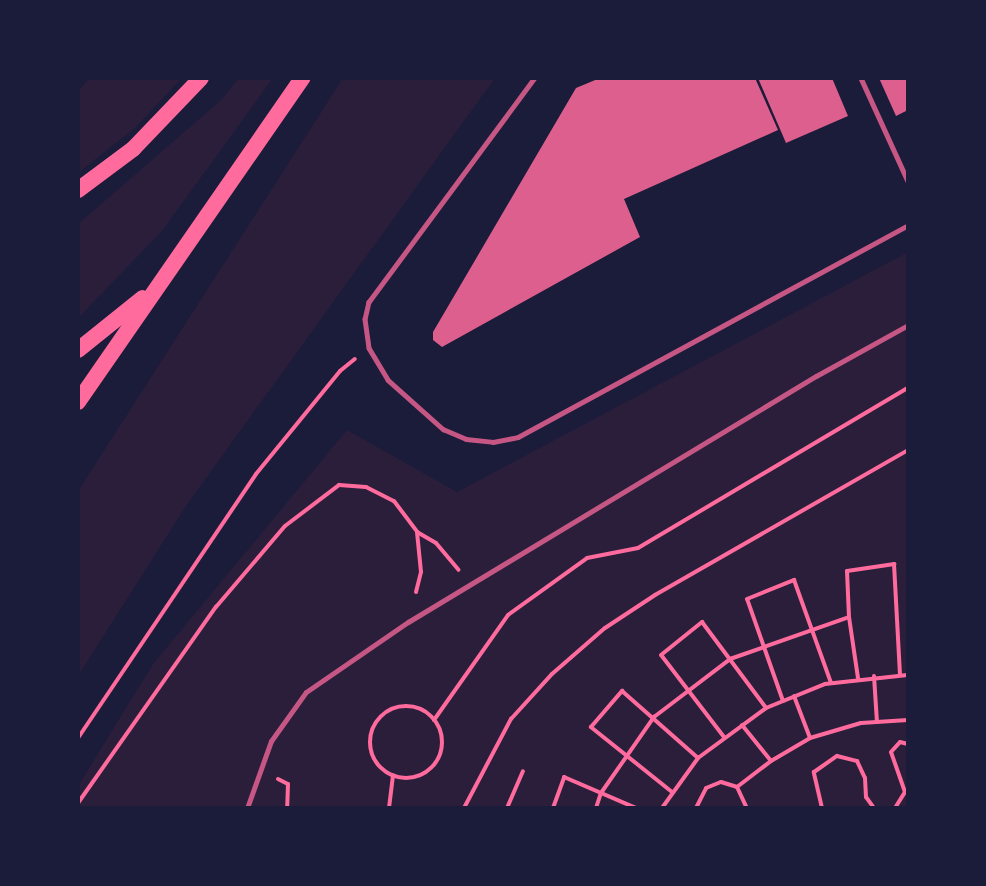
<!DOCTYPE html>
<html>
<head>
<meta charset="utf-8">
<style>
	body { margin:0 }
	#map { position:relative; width:986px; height:886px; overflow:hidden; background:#1b1b3a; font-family:Arial,sans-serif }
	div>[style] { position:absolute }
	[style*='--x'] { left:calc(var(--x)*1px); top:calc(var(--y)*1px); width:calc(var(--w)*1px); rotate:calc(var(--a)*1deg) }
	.green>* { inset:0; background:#2a1e3b }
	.building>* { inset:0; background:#dd5f8e }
	.path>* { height:4px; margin:-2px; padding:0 2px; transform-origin:2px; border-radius:2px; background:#ff6b9d }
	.path>.ring { margin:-2px; padding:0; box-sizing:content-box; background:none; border:4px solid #ff6b9d; border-radius:50% }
	.service>* { height:4.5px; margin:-2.25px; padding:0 2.25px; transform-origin:2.25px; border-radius:2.25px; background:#c65784 }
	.pedestrian>* { height:5px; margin:-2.5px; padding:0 2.5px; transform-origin:2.5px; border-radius:2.5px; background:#c65784 }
	.trunk>* { height:16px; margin:-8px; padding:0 8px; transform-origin:8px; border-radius:8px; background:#ff6b9d }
	span { translate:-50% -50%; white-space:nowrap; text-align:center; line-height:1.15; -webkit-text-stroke:6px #1b1b3a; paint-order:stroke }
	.frame { position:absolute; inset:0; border:80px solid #1b1b3a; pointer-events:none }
</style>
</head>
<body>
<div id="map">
	<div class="green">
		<i style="clip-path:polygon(89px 78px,182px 78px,135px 128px,78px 173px,78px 92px)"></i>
		<i style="clip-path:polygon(239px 78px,273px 78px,162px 231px,78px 318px,78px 224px,220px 101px)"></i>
		<i style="clip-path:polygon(343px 78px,495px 78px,186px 506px,78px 676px,78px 491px)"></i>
		<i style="clip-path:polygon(908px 252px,908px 808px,78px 808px,78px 786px,153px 664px,347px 430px,457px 492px)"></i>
	</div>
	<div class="building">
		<i style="clip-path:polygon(600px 78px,755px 78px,778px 130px,624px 199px,640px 237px,442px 347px,433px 340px,433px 332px,576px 88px)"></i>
		<i style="clip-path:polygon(758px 78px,832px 78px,848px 116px,786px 143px)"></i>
		<i style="clip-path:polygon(879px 78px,908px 78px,908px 110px,896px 116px)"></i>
	</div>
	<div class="path">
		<i style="--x:416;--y:592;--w:21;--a:-76"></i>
		<i style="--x:421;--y:572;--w:40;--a:-95.7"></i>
		<i style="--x:417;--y:532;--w:22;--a:30"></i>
		<i style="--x:436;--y:543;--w:35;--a:50"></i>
		<i style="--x:849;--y:617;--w:46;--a:-92.5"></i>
		<i style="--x:847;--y:571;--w:48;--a:-8.5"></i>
		<i style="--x:894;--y:564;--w:111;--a:86.9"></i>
		<i style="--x:874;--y:676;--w:46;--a:86.3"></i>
		<i style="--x:794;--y:696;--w:45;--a:69.1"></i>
		<i style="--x:783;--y:701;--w:108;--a:-109.4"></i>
		<i style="--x:747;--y:599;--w:51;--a:-22"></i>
		<i style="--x:794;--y:580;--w:109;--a:70.2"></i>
		<i class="ring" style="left:370px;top:706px;width:68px;height:68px"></i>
		<i style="--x:434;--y:720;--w:128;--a:-54.8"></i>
		<i style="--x:508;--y:615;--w:97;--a:-35.8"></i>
		<i style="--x:587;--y:558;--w:52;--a:-11.1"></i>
		<i style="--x:638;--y:548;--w:314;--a:-30.7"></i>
		<i style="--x:742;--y:725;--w:46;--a:51.1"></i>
		<i style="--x:724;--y:737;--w:103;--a:-127.5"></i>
		<i style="--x:661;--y:655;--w:53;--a:-38.8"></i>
		<i style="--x:702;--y:622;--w:107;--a:53.3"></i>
		<i style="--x:78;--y:738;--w:318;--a:-56"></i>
		<i style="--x:256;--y:474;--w:133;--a:-50.8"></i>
		<i style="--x:340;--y:371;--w:19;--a:-39"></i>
		<i style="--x:278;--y:779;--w:11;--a:27"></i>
		<i style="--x:288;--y:784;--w:24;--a:92"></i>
		<i style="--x:737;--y:787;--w:43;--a:-37.4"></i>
		<i style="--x:771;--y:761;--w:45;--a:-30.5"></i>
		<i style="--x:810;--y:738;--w:53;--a:-16.4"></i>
		<i style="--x:861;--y:723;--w:47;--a:-3.7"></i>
		<i style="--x:672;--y:792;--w:104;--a:-141.3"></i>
		<i style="--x:591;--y:727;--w:48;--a:-49.3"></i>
		<i style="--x:622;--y:691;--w:101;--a:41.4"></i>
		<i style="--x:78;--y:803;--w:240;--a:-54.9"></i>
		<i style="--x:216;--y:607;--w:106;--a:-49.6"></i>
		<i style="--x:285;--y:526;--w:68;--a:-37.2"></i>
		<i style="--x:339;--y:485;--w:27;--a:4"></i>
		<i style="--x:366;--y:487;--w:31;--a:27"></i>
		<i style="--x:394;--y:501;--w:39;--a:53"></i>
		<i style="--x:389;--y:808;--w:33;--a:-83"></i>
		<i style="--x:464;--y:808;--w:101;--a:-62.2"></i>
		<i style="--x:511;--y:719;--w:61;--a:-47.7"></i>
		<i style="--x:552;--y:674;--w:70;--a:-41"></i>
		<i style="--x:605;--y:628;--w:60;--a:-33.4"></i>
		<i style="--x:655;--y:595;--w:292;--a:-29.8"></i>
		<i style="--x:507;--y:808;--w:40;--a:-66.6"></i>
		<i style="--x:553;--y:808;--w:33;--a:-70"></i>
		<i style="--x:564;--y:777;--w:78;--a:23.3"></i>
		<i style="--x:596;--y:808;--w:16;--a:-72"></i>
		<i style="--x:601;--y:793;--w:93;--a:-55.1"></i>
		<i style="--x:654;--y:717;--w:96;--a:-37.3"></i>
		<i style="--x:730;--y:659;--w:126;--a:-19.4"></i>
		<i style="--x:849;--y:617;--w:62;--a:81.6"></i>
		<i style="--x:662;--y:808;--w:62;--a:-54.2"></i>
		<i style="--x:698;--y:758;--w:84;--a:-36.3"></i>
		<i style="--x:766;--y:708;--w:64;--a:-22.1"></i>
		<i style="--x:825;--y:684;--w:83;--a:-6.2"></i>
		<i style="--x:696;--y:808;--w:22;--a:-63"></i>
		<i style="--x:706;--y:788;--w:16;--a:-22"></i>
		<i style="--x:721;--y:782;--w:17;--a:17"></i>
		<i style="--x:737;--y:787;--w:23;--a:65"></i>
		<i style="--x:822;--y:808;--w:37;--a:-103"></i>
		<i style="--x:814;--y:772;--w:28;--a:-35"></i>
		<i style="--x:837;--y:756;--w:21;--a:14"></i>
		<i style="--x:857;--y:761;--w:19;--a:65"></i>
		<i style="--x:865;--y:778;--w:19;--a:87"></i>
		<i style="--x:866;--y:797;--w:14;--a:54"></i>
		<i style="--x:895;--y:808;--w:19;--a:-58"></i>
		<i style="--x:905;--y:792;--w:42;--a:-109.3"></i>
		<i style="--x:891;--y:752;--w:13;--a:-48"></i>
		<i style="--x:900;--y:742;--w:8;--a:14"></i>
	</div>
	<div class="service">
		<i style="--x:535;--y:78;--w:279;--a:126.5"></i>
		<i style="--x:369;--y:302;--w:17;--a:103"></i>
		<i style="--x:365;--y:319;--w:29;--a:82"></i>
		<i style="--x:369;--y:348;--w:37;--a:59"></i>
		<i style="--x:388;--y:380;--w:74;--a:41.7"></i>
		<i style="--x:443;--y:429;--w:25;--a:23"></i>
		<i style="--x:466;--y:439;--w:27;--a:6"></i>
		<i style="--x:493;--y:442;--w:25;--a:-11"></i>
		<i style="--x:518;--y:437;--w:444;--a:-28.5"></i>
		<i style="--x:861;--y:78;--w:113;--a:65.5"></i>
	</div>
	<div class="pedestrian">
		<i style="--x:247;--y:808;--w:71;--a:-70.3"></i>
		<i style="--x:271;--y:741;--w:60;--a:-54.5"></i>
		<i style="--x:306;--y:692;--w:124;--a:-34.5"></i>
		<i style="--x:408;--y:622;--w:476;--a:-31.1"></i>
		<i style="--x:816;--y:376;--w:105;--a:-29"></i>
	</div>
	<div class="trunk">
		<i style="--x:78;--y:190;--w:69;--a:-36.7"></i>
		<i style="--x:133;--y:149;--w:98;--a:-46.2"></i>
		<i style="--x:78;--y:350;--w:83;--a:-38.7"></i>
		<i style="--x:78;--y:402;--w:394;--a:-55.3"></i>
	</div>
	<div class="frame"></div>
</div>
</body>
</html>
